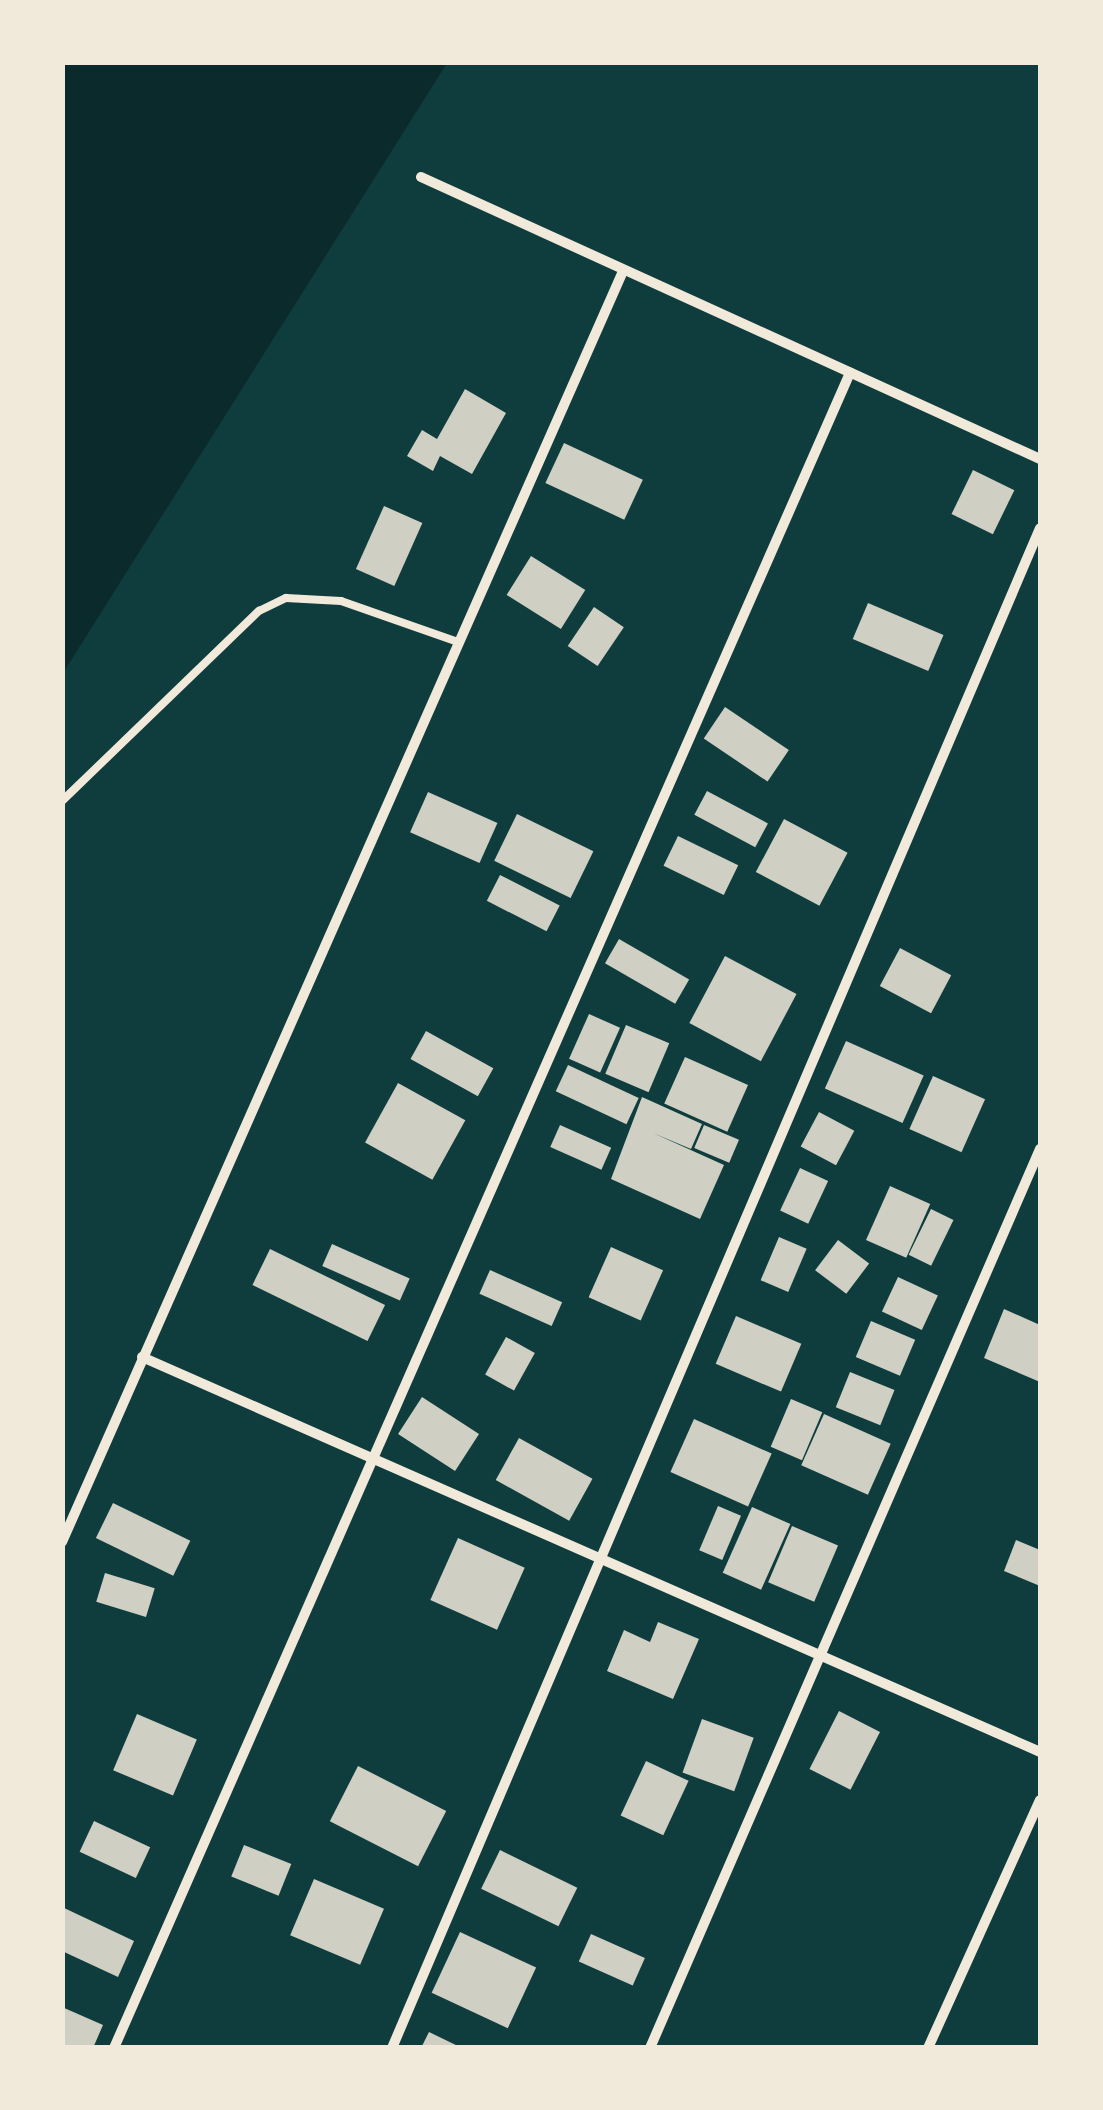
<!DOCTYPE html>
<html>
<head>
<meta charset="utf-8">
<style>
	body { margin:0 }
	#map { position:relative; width:1103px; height:2110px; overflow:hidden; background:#0f3d3e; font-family:Manrope,sans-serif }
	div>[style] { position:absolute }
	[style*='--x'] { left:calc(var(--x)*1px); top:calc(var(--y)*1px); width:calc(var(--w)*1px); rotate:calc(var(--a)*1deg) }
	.water>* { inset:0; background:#0a2a2b }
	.building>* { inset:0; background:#cfcfc3; transform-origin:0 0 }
	.service>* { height:8px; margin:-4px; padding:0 4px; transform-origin:4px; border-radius:4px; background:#f1e9da }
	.minor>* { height:10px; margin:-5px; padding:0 5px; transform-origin:5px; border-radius:5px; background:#f1e9da }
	span { translate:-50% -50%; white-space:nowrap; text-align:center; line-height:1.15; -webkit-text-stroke:8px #f1e9da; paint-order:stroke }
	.frame { position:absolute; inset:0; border:65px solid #f1e9da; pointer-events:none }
</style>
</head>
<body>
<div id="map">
	<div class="water">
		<i style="clip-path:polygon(63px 62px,447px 63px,63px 673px,62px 63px)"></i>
	</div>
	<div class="building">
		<i style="clip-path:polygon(465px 389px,506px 413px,472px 474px,440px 456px,433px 471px,407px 456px,422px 430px,437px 439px)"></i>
		<i style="left:564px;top:443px;width:87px;height:44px;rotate:25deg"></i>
		<i style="left:973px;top:470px;width:46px;height:49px;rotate:26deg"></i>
		<i style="left:384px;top:506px;width:42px;height:69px;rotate:24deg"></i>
		<i style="left:531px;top:556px;width:64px;height:46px;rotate:32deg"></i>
		<i style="left:868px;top:603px;width:82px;height:39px;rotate:23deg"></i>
		<i style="left:594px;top:607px;width:36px;height:47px;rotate:34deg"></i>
		<i style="left:725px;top:707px;width:77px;height:38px;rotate:34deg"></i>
		<i style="left:707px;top:791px;width:69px;height:27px;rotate:28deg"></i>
		<i style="left:428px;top:792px;width:76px;height:44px;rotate:24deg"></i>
		<i style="left:517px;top:814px;width:85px;height:52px;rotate:26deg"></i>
		<i style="left:784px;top:819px;width:72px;height:60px;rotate:28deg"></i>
		<i style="left:678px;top:836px;width:67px;height:33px;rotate:26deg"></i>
		<i style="left:500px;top:875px;width:67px;height:29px;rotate:27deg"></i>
		<i style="left:619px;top:939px;width:81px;height:28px;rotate:30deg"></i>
		<i style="left:900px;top:948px;width:58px;height:43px;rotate:28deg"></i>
		<i style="left:725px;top:956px;width:81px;height:76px;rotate:28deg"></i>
		<i style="left:589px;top:1014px;width:34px;height:49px;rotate:24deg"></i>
		<i style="left:626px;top:1025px;width:47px;height:53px;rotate:23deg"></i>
		<i style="left:426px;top:1031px;width:77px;height:32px;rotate:29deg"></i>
		<i style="left:846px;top:1041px;width:85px;height:52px;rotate:24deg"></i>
		<i style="left:685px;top:1057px;width:69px;height:51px;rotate:24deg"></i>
		<i style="left:568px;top:1065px;width:78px;height:29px;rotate:25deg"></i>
		<i style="left:933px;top:1076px;width:57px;height:58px;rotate:24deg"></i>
		<i style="left:398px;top:1083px;width:77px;height:68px;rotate:29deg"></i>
		<i style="clip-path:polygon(642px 1097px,702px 1124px,691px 1149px,653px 1133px,724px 1165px,700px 1219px,611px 1179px)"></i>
		<i style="left:819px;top:1112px;width:40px;height:39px;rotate:28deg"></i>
		<i style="left:560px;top:1125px;width:56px;height:24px;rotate:24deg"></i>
		<i style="left:704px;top:1125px;width:38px;height:25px;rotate:23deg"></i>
		<i style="left:800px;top:1168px;width:31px;height:47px;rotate:25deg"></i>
		<i style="left:890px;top:1186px;width:44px;height:59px;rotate:24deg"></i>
		<i style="left:931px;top:1209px;width:25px;height:51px;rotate:26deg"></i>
		<i style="left:779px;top:1237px;width:30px;height:47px;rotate:23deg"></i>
		<i style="left:838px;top:1240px;width:39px;height:38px;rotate:37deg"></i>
		<i style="left:332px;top:1244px;width:85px;height:24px;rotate:24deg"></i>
		<i style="left:611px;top:1247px;width:57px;height:55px;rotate:24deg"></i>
		<i style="left:270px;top:1249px;width:128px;height:40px;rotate:26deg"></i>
		<i style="left:490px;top:1270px;width:79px;height:26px;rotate:24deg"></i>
		<i style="left:898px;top:1277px;width:44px;height:38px;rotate:25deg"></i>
		<i style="clip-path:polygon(1004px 1309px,1040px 1325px,1040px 1382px,984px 1358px)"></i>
		<i style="left:736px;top:1316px;width:71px;height:52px;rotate:23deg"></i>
		<i style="left:871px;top:1321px;width:48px;height:39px;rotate:23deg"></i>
		<i style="left:506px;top:1337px;width:33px;height:43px;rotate:29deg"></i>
		<i style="left:850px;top:1372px;width:48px;height:38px;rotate:22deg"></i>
		<i style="left:422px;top:1397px;width:68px;height:44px;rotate:33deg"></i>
		<i style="left:791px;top:1399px;width:34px;height:52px;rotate:23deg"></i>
		<i style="left:824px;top:1414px;width:73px;height:56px;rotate:24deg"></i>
		<i style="left:694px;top:1419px;width:85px;height:58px;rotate:24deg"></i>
		<i style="left:519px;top:1438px;width:84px;height:48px;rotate:29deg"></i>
		<i style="left:113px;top:1503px;width:86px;height:39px;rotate:26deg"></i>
		<i style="left:718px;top:1506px;width:25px;height:48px;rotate:23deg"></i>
		<i style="left:752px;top:1507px;width:42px;height:72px;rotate:24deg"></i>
		<i style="left:792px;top:1526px;width:50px;height:61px;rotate:23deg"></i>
		<i style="left:458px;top:1538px;width:73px;height:68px;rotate:24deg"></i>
		<i style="clip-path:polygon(1016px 1540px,1040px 1550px,1040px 1586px,1004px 1571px)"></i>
		<i style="left:105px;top:1573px;width:52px;height:30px;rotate:17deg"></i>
		<i style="clip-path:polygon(658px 1622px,699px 1639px,673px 1699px,607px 1671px,624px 1630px,650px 1642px)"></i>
		<i style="left:839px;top:1711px;width:46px;height:65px;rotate:27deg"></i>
		<i style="left:137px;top:1714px;width:65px;height:61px;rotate:23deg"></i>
		<i style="left:702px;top:1719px;width:55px;height:57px;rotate:20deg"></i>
		<i style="left:646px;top:1761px;width:47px;height:60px;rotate:25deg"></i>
		<i style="left:358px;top:1766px;width:99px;height:62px;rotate:27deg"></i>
		<i style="left:94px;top:1821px;width:62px;height:34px;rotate:25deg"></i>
		<i style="left:244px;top:1845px;width:51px;height:34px;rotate:22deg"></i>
		<i style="left:500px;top:1850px;width:86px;height:43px;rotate:26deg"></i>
		<i style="left:314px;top:1879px;width:76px;height:61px;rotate:23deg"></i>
		<i style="clip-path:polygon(62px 1907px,134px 1941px,118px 1977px,62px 1951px)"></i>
		<i style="left:460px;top:1932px;width:84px;height:67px;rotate:25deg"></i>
		<i style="left:591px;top:1934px;width:59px;height:30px;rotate:24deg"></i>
		<i style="clip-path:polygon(62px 2007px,103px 2025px,93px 2048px,62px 2048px)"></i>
		<i style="clip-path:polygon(429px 2032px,462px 2048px,421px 2048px)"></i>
	</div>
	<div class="service">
		<i style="--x:62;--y:801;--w:274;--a:-44"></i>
		<i style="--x:259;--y:611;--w:30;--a:-26"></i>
		<i style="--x:286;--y:598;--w:55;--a:3.1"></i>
		<i style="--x:341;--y:601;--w:124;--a:19.3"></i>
	</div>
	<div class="minor">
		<i style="--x:421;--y:177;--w:680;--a:24.49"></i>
		<i style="--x:142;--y:1357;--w:981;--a:23.74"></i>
		<i style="--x:62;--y:1542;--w:1389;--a:-66.18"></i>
		<i style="--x:114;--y:2048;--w:1830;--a:-66.28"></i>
		<i style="--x:392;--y:2048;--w:1652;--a:-66.91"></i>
		<i style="--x:650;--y:2048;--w:980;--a:-66.55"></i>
		<i style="--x:928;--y:2048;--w:272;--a:-65.7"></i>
	</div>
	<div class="frame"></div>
</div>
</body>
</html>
